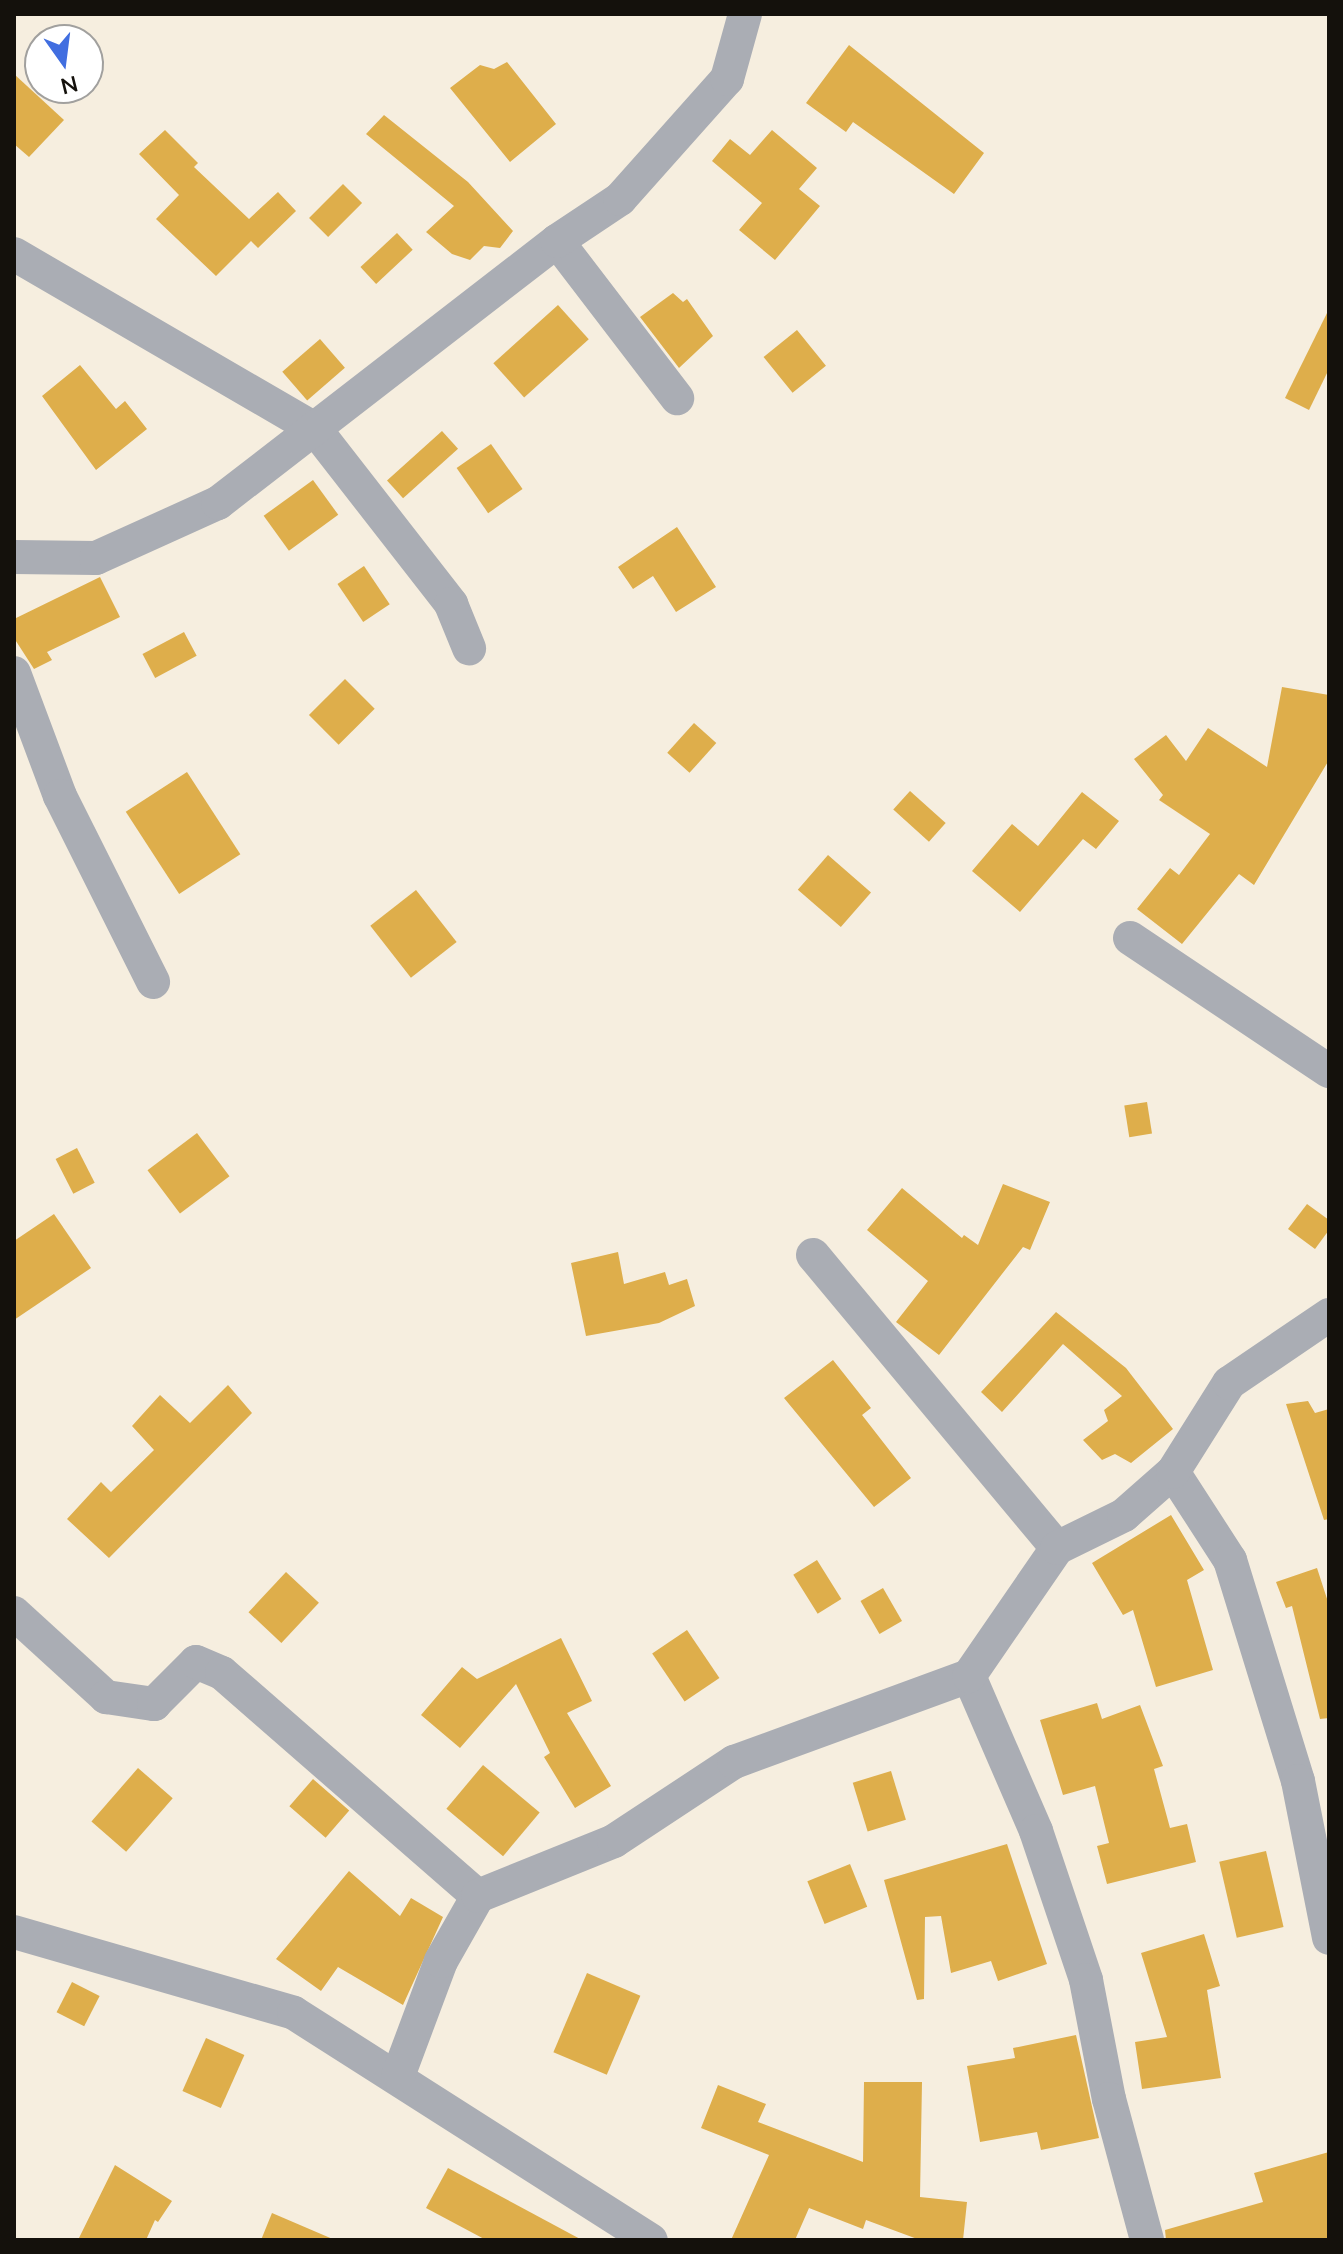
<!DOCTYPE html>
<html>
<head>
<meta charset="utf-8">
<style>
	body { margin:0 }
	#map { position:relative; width:1343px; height:2254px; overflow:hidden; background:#f6eedf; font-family:Mulish,sans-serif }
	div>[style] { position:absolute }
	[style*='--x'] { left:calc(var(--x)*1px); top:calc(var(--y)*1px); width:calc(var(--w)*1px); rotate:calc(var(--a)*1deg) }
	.building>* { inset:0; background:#deae4b; transform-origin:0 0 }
	.minor>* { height:34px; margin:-17px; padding:0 17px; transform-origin:17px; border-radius:17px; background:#aaadb4 }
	span { translate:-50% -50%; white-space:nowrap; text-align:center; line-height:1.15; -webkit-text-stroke:6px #fff; paint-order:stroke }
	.frame { position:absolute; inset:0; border:16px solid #14110c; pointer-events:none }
	.north { position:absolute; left:24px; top:24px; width:80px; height:80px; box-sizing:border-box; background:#fff; border:2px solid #a1a09e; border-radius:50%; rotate:166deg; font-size:22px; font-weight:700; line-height:32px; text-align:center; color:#14110c }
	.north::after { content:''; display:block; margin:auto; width:28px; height:36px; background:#416ee0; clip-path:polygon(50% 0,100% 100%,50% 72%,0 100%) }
</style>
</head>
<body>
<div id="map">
	<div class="building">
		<i style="clip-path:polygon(849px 45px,984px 153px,954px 194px,853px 122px,846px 132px,806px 103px)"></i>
		<i style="clip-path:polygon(507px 62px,556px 124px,510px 162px,450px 88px,480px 65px,494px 69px)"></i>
		<i style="clip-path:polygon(14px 74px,64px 120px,29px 157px,14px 144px)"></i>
		<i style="clip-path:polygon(384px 115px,468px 182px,513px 231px,500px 248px,484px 246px,470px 260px,452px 254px,426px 232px,454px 206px,366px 134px)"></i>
		<i style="clip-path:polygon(165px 130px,198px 163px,194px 167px,249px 219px,278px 192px,296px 211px,258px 248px,251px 241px,216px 276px,156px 219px,179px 195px,139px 154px)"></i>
		<i style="clip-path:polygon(772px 130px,817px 168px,799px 189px,820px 206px,775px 260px,739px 230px,762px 203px,712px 161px,730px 139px,750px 155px)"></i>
		<i style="left:343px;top:184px;width:27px;height:48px;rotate:45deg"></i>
		<i style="left:397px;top:233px;width:23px;height:50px;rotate:47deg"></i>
		<i style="clip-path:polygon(673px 293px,683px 302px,687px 299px,713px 336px,679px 368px,640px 317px)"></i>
		<i style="left:558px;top:305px;width:46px;height:87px;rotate:48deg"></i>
		<i style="clip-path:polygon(1329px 309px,1329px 369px,1309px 410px,1285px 398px)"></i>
		<i style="left:797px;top:330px;width:46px;height:43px;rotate:51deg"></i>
		<i style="left:320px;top:339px;width:38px;height:50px;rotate:49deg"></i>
		<i style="clip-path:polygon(80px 365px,116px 409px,125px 401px,147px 429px,96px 470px,42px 396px)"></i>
		<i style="left:442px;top:431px;width:24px;height:74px;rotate:48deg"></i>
		<i style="left:491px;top:444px;width:55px;height:42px;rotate:55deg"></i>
		<i style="left:313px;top:480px;width:43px;height:61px;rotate:54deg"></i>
		<i style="clip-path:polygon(677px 527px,716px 587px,676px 612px,653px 576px,633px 589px,618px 567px)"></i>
		<i style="left:364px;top:566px;width:46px;height:32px;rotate:56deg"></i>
		<i style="clip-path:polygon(100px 577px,120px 617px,47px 652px,52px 660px,34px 669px,14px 638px,14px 619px)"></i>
		<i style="left:184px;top:632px;width:27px;height:47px;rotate:62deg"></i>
		<i style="left:345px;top:679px;width:42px;height:51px;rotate:45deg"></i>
		<i style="clip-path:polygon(1282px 687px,1329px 695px,1329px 760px,1254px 885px,1239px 874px,1182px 944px,1137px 909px,1170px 868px,1179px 875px,1210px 834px,1159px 800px,1163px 795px,1134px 759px,1166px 735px,1186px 761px,1208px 728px,1267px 767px)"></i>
		<i style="left:694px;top:723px;width:30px;height:40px;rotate:42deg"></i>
		<i style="left:187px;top:772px;width:98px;height:73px;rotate:57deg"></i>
		<i style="left:910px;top:791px;width:48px;height:25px;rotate:42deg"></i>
		<i style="clip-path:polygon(1082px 792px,1119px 821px,1096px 849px,1083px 839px,1020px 912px,972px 871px,1012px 824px,1038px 846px)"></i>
		<i style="left:828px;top:855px;width:57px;height:46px;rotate:41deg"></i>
		<i style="left:416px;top:890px;width:66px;height:58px;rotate:52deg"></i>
		<i style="left:1147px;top:1102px;width:32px;height:23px;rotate:81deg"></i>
		<i style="left:197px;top:1133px;width:54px;height:62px;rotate:53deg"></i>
		<i style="left:77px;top:1148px;width:39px;height:24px;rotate:63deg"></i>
		<i style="clip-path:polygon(1003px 1184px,1050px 1202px,1030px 1250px,1023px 1247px,939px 1355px,896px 1322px,928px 1281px,867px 1230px,902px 1188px,962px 1238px,964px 1235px,978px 1245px)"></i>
		<i style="clip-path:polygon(1307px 1204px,1329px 1220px,1329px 1230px,1315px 1249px,1288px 1229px)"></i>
		<i style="clip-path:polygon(54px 1214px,91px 1268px,14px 1320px,14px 1241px)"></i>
		<i style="clip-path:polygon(618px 1252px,624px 1284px,665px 1272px,669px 1285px,687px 1279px,695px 1306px,659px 1323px,586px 1336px,571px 1263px)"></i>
		<i style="clip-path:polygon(1056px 1312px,1126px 1368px,1173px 1429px,1131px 1463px,1115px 1454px,1102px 1460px,1083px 1440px,1108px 1421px,1104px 1410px,1122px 1396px,1063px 1344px,1002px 1412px,981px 1392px)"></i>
		<i style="clip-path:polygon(833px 1360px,871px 1408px,862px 1415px,911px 1478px,874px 1507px,784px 1398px)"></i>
		<i style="clip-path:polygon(228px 1385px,252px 1413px,109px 1558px,67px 1519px,101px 1482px,111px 1492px,154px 1450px,132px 1426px,160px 1395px,190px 1423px)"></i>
		<i style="clip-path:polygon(1308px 1401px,1315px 1413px,1329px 1409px,1329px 1519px,1324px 1520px,1286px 1404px)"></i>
		<i style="clip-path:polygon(1171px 1515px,1204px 1570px,1187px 1580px,1213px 1670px,1156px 1687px,1133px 1610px,1123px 1615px,1092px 1563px)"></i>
		<i style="left:817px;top:1560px;width:46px;height:28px;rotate:58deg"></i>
		<i style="clip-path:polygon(1317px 1568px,1329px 1605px,1329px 1718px,1320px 1719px,1292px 1606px,1286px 1608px,1276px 1582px)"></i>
		<i style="left:286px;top:1572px;width:45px;height:55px;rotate:43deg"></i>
		<i style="left:883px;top:1588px;width:38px;height:26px;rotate:60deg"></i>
		<i style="left:687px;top:1630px;width:58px;height:42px;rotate:56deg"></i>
		<i style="clip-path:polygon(561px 1638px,592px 1701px,567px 1713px,611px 1786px,575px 1808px,544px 1757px,550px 1753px,516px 1684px,460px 1748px,421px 1715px,462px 1667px,477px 1679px)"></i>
		<i style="clip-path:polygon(1097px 1703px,1102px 1719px,1140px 1705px,1163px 1766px,1154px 1769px,1170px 1828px,1187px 1824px,1196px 1862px,1107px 1884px,1097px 1846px,1109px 1843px,1095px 1786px,1063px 1795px,1040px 1720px)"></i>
		<i style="left:483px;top:1765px;width:74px;height:57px;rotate:40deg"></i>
		<i style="left:138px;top:1768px;width:46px;height:71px;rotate:41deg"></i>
		<i style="left:891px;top:1771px;width:51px;height:40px;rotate:73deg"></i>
		<i style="left:313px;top:1779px;width:48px;height:36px;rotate:41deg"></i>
		<i style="clip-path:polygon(1007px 1844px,1047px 1964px,998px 1981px,991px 1961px,951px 1973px,941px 1916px,925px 1917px,924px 1999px,917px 2000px,884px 1880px)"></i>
		<i style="left:1266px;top:1851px;width:78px;height:48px;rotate:77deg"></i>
		<i style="left:850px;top:1864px;width:46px;height:46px;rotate:68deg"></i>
		<i style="clip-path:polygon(349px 1871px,400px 1916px,411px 1898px,443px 1917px,403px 2005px,338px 1967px,321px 1991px,276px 1959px)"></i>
		<i style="clip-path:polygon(1204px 1934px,1220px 1986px,1207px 1990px,1221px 2078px,1142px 2089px,1135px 2042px,1167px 2037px,1141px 1953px)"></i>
		<i style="left:587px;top:1973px;width:58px;height:86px;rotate:23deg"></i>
		<i style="left:72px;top:1982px;width:31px;height:34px;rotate:27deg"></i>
		<i style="clip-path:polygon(1076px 2035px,1099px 2138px,1041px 2150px,1037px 2132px,980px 2142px,967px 2066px,1015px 2058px,1013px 2048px)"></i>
		<i style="left:206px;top:2038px;width:42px;height:58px;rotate:24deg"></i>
		<i style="clip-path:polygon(864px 2082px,922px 2082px,920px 2197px,967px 2202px,963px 2240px,920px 2240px,866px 2220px,863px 2229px,809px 2208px,795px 2240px,731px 2240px,769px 2155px,701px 2128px,718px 2085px,766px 2104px,758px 2122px,863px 2162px)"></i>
		<i style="clip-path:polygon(1329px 2152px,1329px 2240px,1166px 2240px,1165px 2230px,1263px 2202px,1254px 2173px)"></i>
		<i style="clip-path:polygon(115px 2165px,172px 2201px,158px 2222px,155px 2220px,146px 2240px,78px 2240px)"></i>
		<i style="clip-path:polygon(448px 2168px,582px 2240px,486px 2240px,426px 2208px)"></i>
		<i style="clip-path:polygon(272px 2213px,335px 2240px,261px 2240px)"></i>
	</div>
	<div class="minor">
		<i style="--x:557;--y:241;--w:198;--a:52.6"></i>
		<i style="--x:14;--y:254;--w:348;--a:30.2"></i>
		<i style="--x:315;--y:429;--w:222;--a:52.1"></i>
		<i style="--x:451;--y:604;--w:48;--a:67.8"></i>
		<i style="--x:14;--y:557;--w:82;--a:0.7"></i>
		<i style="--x:96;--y:558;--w:134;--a:-24.3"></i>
		<i style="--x:218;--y:503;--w:428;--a:-37.7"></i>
		<i style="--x:557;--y:241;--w:76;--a:-33.7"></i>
		<i style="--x:620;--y:199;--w:161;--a:-48.3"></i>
		<i style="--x:727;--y:79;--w:67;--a:-74.5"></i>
		<i style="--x:14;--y:673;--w:131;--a:69.5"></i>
		<i style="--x:60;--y:796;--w:208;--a:63.4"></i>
		<i style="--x:1130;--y:938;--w:239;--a:33.8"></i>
		<i style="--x:813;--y:1255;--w:381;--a:50.2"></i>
		<i style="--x:1173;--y:1472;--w:105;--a:57.1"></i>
		<i style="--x:1230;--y:1560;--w:231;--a:72.9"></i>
		<i style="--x:1298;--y:1781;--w:160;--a:78.8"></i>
		<i style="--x:14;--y:1613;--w:125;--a:42.4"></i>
		<i style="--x:106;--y:1697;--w:49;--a:8.3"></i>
		<i style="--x:154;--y:1704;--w:59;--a:-45"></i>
		<i style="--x:196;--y:1662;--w:28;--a:23"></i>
		<i style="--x:222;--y:1673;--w:340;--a:41.1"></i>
		<i style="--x:969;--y:1676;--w:169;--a:66.6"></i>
		<i style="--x:1036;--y:1831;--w:157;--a:71.4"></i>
		<i style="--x:1086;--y:1980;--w:121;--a:79.1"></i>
		<i style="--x:1109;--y:2099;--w:146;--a:74.9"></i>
		<i style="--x:14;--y:1932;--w:291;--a:16.1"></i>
		<i style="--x:294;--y:2013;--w:423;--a:32.5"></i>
		<i style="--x:398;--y:2076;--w:123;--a:-69.5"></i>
		<i style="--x:441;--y:1961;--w:75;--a:-60.4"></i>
		<i style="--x:478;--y:1896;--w:147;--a:-22"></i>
		<i style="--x:614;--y:1841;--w:144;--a:-33.4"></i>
		<i style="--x:734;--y:1762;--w:250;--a:-20.1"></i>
		<i style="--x:969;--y:1676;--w:155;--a:-55.5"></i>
		<i style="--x:1057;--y:1548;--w:75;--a:-26.2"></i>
		<i style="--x:1124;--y:1515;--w:65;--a:-41.3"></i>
		<i style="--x:1173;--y:1472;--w:105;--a:-57.8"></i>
		<i style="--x:1229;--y:1383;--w:121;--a:-34.2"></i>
	</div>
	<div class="frame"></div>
	<div class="north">N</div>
</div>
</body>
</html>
